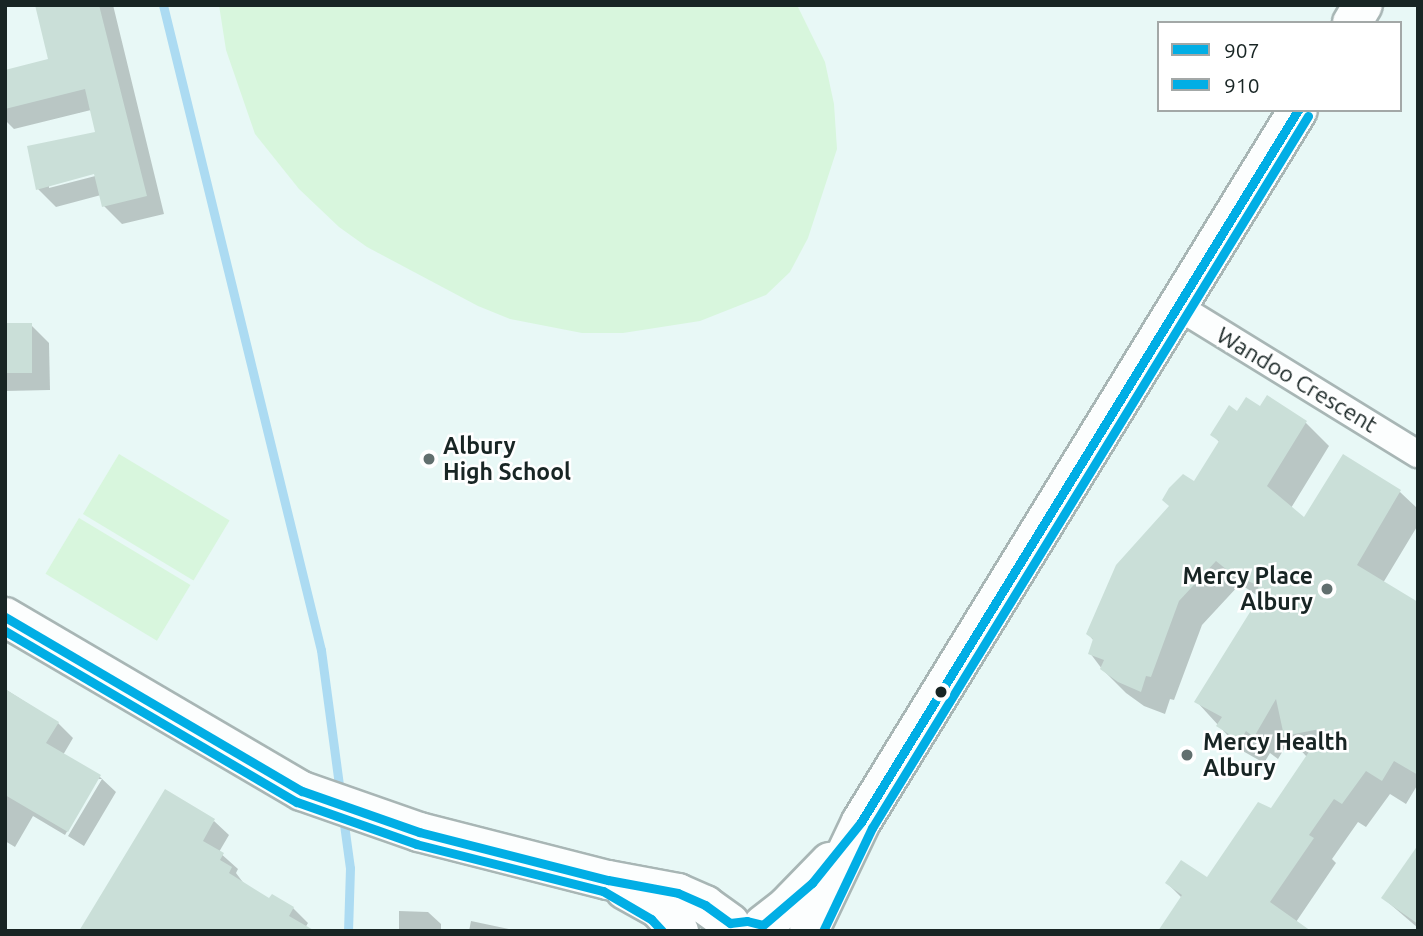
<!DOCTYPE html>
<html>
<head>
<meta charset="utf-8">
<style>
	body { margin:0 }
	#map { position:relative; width:1423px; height:936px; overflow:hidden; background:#e8f8f6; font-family:Ubuntu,sans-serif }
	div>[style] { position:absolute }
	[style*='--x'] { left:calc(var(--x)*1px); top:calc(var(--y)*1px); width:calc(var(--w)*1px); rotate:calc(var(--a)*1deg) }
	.green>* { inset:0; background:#d8f6dd; transform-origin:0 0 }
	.shadow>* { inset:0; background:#0003 }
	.stream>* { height:9px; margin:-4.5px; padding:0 4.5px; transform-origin:4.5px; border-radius:4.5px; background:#acdbf2 }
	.building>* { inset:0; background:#cadfd8; transform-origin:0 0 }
	.roads { filter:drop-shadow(2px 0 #a8b6b5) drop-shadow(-2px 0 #a8b6b5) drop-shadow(0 2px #a8b6b5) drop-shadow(0 -2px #a8b6b5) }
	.street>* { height:26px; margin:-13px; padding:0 13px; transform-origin:13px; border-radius:13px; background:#fcfefe }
	.secondary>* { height:38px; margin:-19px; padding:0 19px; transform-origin:19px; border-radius:19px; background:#fcfefe }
	.bus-1>* { height:9px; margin:-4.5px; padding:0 4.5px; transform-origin:4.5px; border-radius:4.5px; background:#01aee5 }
	.bus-2>* { height:9px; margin:-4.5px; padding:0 4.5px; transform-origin:4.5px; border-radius:4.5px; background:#01aee5 }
	.dots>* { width:19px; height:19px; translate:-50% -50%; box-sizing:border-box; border:4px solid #fff; border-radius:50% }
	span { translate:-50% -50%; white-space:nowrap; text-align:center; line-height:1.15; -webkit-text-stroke:5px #fff; paint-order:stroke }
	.street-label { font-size:23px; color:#182524 }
	.poi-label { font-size:23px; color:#182524; font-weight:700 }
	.left { translate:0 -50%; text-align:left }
	.right { translate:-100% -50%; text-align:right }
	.frame { position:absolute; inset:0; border:7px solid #182524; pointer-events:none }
	.legend { position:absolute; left:1157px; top:21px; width:245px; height:91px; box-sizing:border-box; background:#fff; border:2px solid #a3a8a7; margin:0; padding:9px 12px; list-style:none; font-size:21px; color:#182524 }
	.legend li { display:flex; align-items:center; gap:14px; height:35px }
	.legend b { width:35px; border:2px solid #a3a8a7 }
</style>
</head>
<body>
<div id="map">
	<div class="green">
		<i style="clip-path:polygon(219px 5px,797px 5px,825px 62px,834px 104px,837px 149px,808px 238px,790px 272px,766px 295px,700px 321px,623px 333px,582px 333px,510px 319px,478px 306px,367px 247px,339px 227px,299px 189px,255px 134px,226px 50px)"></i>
		<i style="left:119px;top:454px;width:129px;height:70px;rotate:31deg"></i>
		<i style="left:79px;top:518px;width:130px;height:65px;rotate:31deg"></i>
	</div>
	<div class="shadow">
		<i style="clip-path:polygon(evenodd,37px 5px,113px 5px,164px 214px,122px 224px,104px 206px,101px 195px,56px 207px,38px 189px,97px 133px,91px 110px,14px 129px,5px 120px,5px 72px,50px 61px,37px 5px,102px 170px,103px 174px,49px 188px,49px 185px,102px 170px)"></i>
		<i style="clip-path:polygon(5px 325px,31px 325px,49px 343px,50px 390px,5px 391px)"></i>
		<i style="clip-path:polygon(1261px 408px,1306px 423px,1329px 446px,1291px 508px,1305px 520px,1400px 492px,1418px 509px,1418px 525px,1383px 583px,1418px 604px,1418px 784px,1406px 804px,1390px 794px,1366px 827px,1358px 822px,1332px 859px,1336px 863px,1296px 922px,1182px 898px,1167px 883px,1207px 879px,1271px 810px,1307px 757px,1290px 739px,1278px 759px,1270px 753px,1264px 763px,1241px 750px,1197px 702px,1261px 598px,1240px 584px,1202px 625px,1174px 700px,1170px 699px,1165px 714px,1144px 706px,1126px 693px,1102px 669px,1090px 653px,1094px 641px,1088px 634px,1195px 483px,1220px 443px,1213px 435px,1237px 413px)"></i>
		<i style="clip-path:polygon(5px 689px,58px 723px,73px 738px,63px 755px,100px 777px,116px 792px,84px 846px,68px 836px,102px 779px,97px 779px,65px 835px,33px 816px,15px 847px,5px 841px)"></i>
		<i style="clip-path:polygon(214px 821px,229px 835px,219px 852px,238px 869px,236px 873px,245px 885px,270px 900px,293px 908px,308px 923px,305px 928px,81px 931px)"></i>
		<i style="clip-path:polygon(1418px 848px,1418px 928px,1383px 898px)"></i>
		<i style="clip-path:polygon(399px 911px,428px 912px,441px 924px,441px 931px,399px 931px)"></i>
		<i style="clip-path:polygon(471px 921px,514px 930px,515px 931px,469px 931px)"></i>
	</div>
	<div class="stream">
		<i style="--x:163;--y:5;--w:664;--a:76.24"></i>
		<i style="--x:321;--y:650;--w:144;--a:82.4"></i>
		<i style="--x:343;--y:817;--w:51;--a:82.2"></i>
		<i style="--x:350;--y:868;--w:63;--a:91.8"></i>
	</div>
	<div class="building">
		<i style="clip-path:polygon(35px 5px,99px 5px,147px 196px,102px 207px,94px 174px,36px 190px,27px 146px,95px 132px,85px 89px,5px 109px,5px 70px,48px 59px)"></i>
		<i style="left:5px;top:323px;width:27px;height:50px"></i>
		<i style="clip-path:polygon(1267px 395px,1307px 421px,1267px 486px,1304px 517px,1343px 454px,1401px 490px,1357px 565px,1418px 602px,1418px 775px,1394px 761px,1382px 781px,1366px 771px,1342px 804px,1334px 799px,1309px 835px,1314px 838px,1270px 902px,1311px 931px,1158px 931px,1182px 895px,1165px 883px,1181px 860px,1207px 877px,1258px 802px,1271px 808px,1325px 728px,1284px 736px,1276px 699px,1254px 737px,1246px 731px,1240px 741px,1216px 726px,1222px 717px,1194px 702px,1260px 596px,1255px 593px,1259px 586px,1232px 574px,1216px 561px,1179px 601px,1151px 677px,1146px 676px,1141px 692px,1118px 682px,1100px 669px,1104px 660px,1088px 654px,1093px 639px,1086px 634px,1116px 565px,1169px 506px,1162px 500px,1169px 488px,1183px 474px,1194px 481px,1219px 441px,1210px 435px,1229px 405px,1237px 411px,1246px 397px,1260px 406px)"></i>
		<i style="clip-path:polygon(5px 689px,59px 722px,46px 743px,101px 775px,68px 832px,5px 795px)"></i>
		<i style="clip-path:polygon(165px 789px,215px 819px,203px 841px,224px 853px,220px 860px,232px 867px,229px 873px,269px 898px,272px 894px,294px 907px,289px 916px,315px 931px,79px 931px)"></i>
		<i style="clip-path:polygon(1418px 845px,1418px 924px,1381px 898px)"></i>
	</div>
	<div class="roads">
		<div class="street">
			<i style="--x:1177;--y:306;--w:283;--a:31.6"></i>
		</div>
		<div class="secondary">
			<i style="--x:1352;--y:23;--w:21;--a:-59"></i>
			<i style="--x:5;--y:617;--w:344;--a:30.4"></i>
			<i style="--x:302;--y:791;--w:124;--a:19.3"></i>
			<i style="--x:419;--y:832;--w:195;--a:14.3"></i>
			<i style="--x:608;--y:880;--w:71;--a:10.5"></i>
			<i style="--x:678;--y:893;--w:30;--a:24"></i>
			<i style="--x:705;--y:905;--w:31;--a:36"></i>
			<i style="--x:625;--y:890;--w:39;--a:29"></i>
			<i style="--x:659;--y:909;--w:30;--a:48"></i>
			<i style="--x:763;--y:925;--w:31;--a:-38"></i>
			<i style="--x:787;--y:906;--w:62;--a:-45.7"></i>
			<i style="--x:809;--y:931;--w:121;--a:-64.5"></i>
			<i style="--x:861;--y:822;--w:835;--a:-58.46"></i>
		</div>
	</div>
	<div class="bus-1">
		<i style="--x:5;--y:617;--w:344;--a:30.4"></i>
		<i style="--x:302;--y:791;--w:124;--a:19.3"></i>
		<i style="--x:419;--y:832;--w:195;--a:14.3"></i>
		<i style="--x:608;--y:880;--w:71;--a:10.5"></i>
		<i style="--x:678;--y:893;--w:30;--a:24"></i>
		<i style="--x:705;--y:905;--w:31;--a:36"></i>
		<i style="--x:730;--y:923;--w:17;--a:-7"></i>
		<i style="--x:747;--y:921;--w:16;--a:14"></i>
		<i style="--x:763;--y:925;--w:65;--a:-40.6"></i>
		<i style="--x:812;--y:883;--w:78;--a:-51.2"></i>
		<i style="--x:861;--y:822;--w:835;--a:-58.46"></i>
	</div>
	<div class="bus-2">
		<i style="--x:5;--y:631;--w:338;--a:30.4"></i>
		<i style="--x:297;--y:802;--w:126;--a:19.4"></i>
		<i style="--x:416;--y:844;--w:193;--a:14.1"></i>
		<i style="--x:603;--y:891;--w:56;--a:30.3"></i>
		<i style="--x:651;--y:919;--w:16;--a:47"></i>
		<i style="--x:823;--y:931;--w:114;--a:-64.6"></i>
		<i style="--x:872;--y:828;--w:835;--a:-58.52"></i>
	</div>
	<div class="dots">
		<i style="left:429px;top:459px;background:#616f6e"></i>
		<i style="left:1327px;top:589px;background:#616f6e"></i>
		<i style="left:941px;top:692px;background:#182524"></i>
		<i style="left:1187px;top:755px;background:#616f6e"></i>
	</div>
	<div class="street-label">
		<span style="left:1297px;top:380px;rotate:31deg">Wandoo Crescent</span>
	</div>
	<div class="poi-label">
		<span class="left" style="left:443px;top:459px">Albury<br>High School</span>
		<span class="right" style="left:1313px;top:589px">Mercy Place<br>Albury</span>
		<span class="left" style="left:1203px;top:755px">Mercy Health<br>Albury</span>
	</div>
	<div class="frame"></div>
	<ul class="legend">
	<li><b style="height:9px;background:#01aee5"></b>907</li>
	<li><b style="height:9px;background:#01aee5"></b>910</li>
	</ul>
</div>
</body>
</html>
